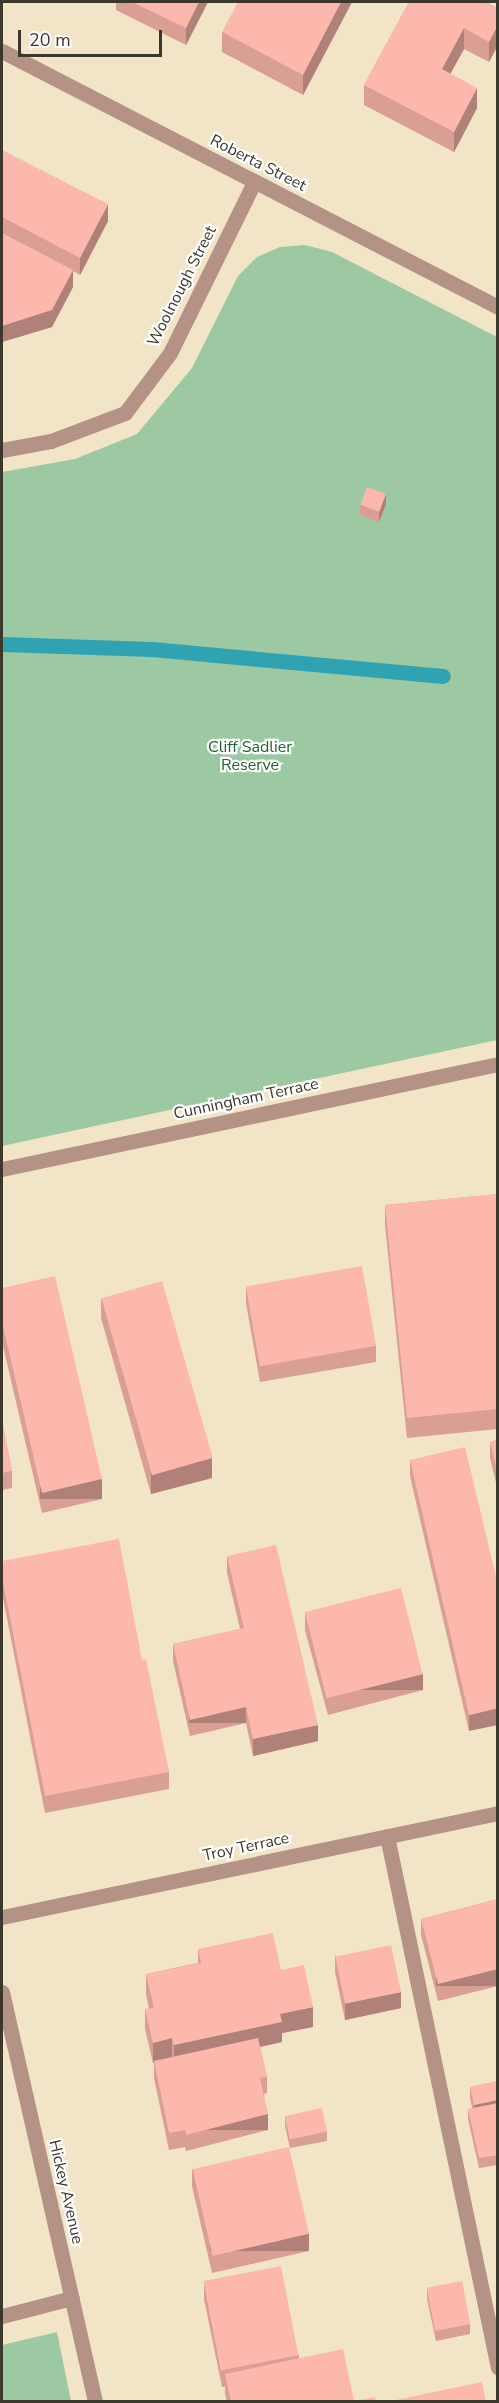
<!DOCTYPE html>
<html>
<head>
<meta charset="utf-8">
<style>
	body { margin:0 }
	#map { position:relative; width:499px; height:2403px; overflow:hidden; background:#f2e4c7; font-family:"Nunito Sans",sans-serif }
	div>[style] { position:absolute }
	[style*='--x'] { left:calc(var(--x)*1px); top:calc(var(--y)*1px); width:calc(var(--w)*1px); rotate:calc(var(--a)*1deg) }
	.green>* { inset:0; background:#9cc9a2 }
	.stream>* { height:15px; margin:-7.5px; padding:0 7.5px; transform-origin:7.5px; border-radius:7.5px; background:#30a3b3 }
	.minor>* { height:15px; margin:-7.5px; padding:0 7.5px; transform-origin:7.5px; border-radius:7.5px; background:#b49286 }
	.wall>* { inset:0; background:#d99e94 }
	.shaded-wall>* { inset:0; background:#b08178; transform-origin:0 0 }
	.building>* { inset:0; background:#fcb8ac; transform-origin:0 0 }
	span { translate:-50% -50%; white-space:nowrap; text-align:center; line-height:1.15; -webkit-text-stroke:4.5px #fff; paint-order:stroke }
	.street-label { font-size:16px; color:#3d382c }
	.park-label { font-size:16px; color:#1e612f }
	.frame { position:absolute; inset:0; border:3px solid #3d382c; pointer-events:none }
	.scale { position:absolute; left:18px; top:30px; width:144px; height:27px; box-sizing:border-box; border:3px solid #3d382c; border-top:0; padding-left:8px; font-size:18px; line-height:21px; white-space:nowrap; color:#3d382c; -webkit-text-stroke:4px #fff; paint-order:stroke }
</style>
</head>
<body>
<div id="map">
	<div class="green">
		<i style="clip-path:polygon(305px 245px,332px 252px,497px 337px,497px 1040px,2px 1146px,2px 472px,75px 459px,137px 434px,192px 368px,238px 276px,257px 257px,280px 247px)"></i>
		<i style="clip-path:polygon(57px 2332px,71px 2401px,2px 2401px,2px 2345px)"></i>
	</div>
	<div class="stream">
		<i style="--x:2;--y:644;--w:150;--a:1.9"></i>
		<i style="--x:152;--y:649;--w:292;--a:5.3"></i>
	</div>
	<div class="minor">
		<i style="--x:2;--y:51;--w:558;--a:27.3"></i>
		<i style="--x:2;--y:450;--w:50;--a:-10.4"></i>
		<i style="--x:51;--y:441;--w:79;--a:-20.7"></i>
		<i style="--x:125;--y:413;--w:75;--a:-53.1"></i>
		<i style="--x:170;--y:353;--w:191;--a:-63.8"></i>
		<i style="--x:2;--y:1169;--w:507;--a:-11.95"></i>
		<i style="--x:387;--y:1836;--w:543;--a:78.21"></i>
		<i style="--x:2;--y:1917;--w:507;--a:-11.84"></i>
		<i style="--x:2;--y:1992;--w:420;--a:77.2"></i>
		<i style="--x:2;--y:2316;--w:72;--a:-14.4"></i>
	</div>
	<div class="wall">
		<i style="clip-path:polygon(116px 2px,208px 2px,186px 45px,116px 10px)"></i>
		<i style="clip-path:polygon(352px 2px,303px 95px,222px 52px,222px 32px)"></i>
		<i style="clip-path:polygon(409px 2px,489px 2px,488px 3px,498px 9px,498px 45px,489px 62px,464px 49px,450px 74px,477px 108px,454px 152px,364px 105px,364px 85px)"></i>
		<i style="clip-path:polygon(2px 150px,108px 221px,80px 275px,73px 271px,73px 287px,52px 327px,2px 342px)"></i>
		<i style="clip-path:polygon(386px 504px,379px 522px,360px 515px,360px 505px)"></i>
		<i style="clip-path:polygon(498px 1194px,498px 1429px,407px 1438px,385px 1225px,385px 1205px)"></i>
		<i style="clip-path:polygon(246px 1286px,376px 1346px,376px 1362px,260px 1382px,246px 1303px)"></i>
		<i style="clip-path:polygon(2px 1288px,102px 1499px,42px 1513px,2px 1342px)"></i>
		<i style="clip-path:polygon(101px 1298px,212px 1478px,151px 1494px,101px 1318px)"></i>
		<i style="clip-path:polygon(2px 1421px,12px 1471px,12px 1488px,2px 1490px)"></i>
		<i style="clip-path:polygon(498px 1440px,498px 1491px,490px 1458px,490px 1442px)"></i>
		<i style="clip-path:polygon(410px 1460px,498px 1585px,469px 1731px,410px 1476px)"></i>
		<i style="clip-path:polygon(227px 1556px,318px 1741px,253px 1756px,246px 1723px,190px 1736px,173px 1661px,173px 1644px,240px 1629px,227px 1573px)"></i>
		<i style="clip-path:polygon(2px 1561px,142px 1660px,169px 1772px,169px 1789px,45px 1813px,2px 1593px)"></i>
		<i style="clip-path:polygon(305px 1613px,423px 1690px,328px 1715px,305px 1630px)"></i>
		<i style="clip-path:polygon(498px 1899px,498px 1986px,438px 2001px,421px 1935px,421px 1919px)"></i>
		<i style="clip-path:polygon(198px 1949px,281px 1970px,313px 2027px,282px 2033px,282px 2042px,260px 2047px,267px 2077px,267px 2093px,264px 2094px,268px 2130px,186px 2151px,185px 2147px,169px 2150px,154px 2078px,154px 2063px,153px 2063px,145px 2029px,145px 2009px,149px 2009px,146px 1994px,146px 1974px,198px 1963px)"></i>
		<i style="clip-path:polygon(335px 1955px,401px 2008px,345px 2020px,335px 1972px)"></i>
		<i style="clip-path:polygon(498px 2081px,498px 2165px,479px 2168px,468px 2119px,468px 2109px,472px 2108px,470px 2097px,470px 2087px)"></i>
		<i style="clip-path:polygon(285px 2116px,327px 2131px,327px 2141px,290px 2148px,285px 2126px)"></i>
		<i style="clip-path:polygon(192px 2169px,309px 2251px,212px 2273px,192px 2186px)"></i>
		<i style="clip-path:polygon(204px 2282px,299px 2355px,299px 2359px,354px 2401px,376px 2402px,227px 2402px,225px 2394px,225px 2387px,222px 2387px,204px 2299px)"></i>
		<i style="clip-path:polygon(427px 2289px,470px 2324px,470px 2334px,436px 2341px,427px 2299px)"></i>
	</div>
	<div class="shaded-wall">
		<i style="clip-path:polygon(199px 2px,208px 2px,186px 45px,186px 28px)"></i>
		<i style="clip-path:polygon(341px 2px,352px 2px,303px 95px,303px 75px)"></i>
		<i style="clip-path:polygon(498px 25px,498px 45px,489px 62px,489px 42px)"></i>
		<i style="clip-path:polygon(464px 28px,464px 49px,442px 89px,442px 69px)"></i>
		<i style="clip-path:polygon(477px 88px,477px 108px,454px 152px,454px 132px)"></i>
		<i style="clip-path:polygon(108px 204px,108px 221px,80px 275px,80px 258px)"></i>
		<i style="clip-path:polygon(73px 270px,73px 287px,52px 327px,2px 342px,2px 326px)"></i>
		<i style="clip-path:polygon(386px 494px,386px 504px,379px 522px,379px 512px)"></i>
		<i style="clip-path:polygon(212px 1458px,212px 1478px,151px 1494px,151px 1474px)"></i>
		<i style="left:102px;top:1479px;width:20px;height:62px;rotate:90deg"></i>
		<i style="left:423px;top:1674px;width:16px;height:98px;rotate:90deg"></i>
		<i style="left:246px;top:1707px;width:16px;height:57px;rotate:90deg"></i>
		<i style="clip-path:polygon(498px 1708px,498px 1725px,469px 1731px,469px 1715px)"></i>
		<i style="clip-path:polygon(318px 1725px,318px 1741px,253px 1756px,253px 1739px)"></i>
		<i style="left:498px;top:1969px;width:17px;height:62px;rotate:90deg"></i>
		<i style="clip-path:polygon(401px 1992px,401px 2008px,345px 2020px,345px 2003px)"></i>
		<i style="clip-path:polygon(313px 2007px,313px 2027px,282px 2033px,282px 2042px,174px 2065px,174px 2045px,280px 2014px)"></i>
		<i style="clip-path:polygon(172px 2038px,172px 2059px,153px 2063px,153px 2043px)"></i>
		<i style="clip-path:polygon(498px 2100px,498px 2110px,474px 2114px,474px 2105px)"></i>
		<i style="left:268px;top:2114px;width:16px;height:85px;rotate:90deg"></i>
		<i style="left:309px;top:2234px;width:17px;height:99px;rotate:90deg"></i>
	</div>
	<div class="building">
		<i style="clip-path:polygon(132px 2px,199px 2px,186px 28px)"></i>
		<i style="clip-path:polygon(238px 2px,341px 2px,303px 75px,222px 32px)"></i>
		<i style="clip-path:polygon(409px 2px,484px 2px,498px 9px,498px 25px,489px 42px,464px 28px,442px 69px,477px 88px,454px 132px,364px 85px)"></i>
		<i style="clip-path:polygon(2px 150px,108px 204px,80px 258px,2px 217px)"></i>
		<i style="clip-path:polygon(2px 233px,73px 270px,52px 310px,2px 326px)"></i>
		<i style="left:367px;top:487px;width:20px;height:19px;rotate:20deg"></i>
		<i style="clip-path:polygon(498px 1194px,498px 1409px,407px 1418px,385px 1205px)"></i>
		<i style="left:362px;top:1266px;width:81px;height:118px;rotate:80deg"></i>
		<i style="clip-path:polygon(55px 1276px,102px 1479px,42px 1493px,2px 1322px,2px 1288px)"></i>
		<i style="left:162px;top:1281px;width:184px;height:63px;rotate:74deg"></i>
		<i style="clip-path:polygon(2px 1421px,12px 1471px,2px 1473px)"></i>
		<i style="clip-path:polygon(498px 1440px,498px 1474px,490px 1442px)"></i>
		<i style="clip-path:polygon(465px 1447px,498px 1585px,498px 1708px,469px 1715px,410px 1460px)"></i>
		<i style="clip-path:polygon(119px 1539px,142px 1660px,146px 1659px,169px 1772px,45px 1796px,2px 1577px,2px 1561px)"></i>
		<i style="clip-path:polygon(276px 1545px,318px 1725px,253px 1739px,246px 1707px,190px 1720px,173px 1644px,244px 1628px,227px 1556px)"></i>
		<i style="left:401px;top:1588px;width:89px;height:99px;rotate:76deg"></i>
		<i style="clip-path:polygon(498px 1899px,498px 1969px,438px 1984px,421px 1919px)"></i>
		<i style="clip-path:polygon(273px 1933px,281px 1970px,304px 1965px,313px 2007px,280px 2014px,282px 2022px,174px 2045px,172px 2038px,153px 2043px,145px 2009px,154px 2008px,146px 1974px,201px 1963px,198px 1949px)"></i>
		<i style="left:391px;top:1945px;width:48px;height:57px;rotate:78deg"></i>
		<i style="clip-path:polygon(258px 2038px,267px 2077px,260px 2078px,268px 2114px,186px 2135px,185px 2130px,169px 2133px,154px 2061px)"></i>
		<i style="clip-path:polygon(498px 2081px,498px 2100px,474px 2105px,470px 2087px)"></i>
		<i style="clip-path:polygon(498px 2103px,498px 2155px,479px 2158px,468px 2109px)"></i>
		<i style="left:322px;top:2108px;width:24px;height:38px;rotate:78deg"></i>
		<i style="left:289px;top:2147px;width:89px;height:99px;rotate:77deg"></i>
		<i style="left:281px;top:2266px;width:91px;height:79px;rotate:79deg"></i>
		<i style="left:462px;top:2281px;width:44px;height:36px;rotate:79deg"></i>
		<i style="clip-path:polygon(343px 2349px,354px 2401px,375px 2397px,376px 2402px,231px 2402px,225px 2374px)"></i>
		<i style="clip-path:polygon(482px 2382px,486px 2402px,396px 2402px,396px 2400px)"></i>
	</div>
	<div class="street-label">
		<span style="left:258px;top:163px;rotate:27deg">Roberta Street</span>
		<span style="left:182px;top:286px;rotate:-63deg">Woolnough Street</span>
		<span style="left:246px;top:1099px;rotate:-12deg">Cunningham Terrace</span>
		<span style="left:246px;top:1847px;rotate:-12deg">Troy Terrace</span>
		<span style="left:66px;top:2192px;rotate:77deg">Hickey Avenue</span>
	</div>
	<div class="park-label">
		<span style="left:250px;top:756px">Cliff Sadlier<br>Reserve</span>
	</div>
	<div class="frame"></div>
	<div class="scale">20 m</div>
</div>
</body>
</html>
